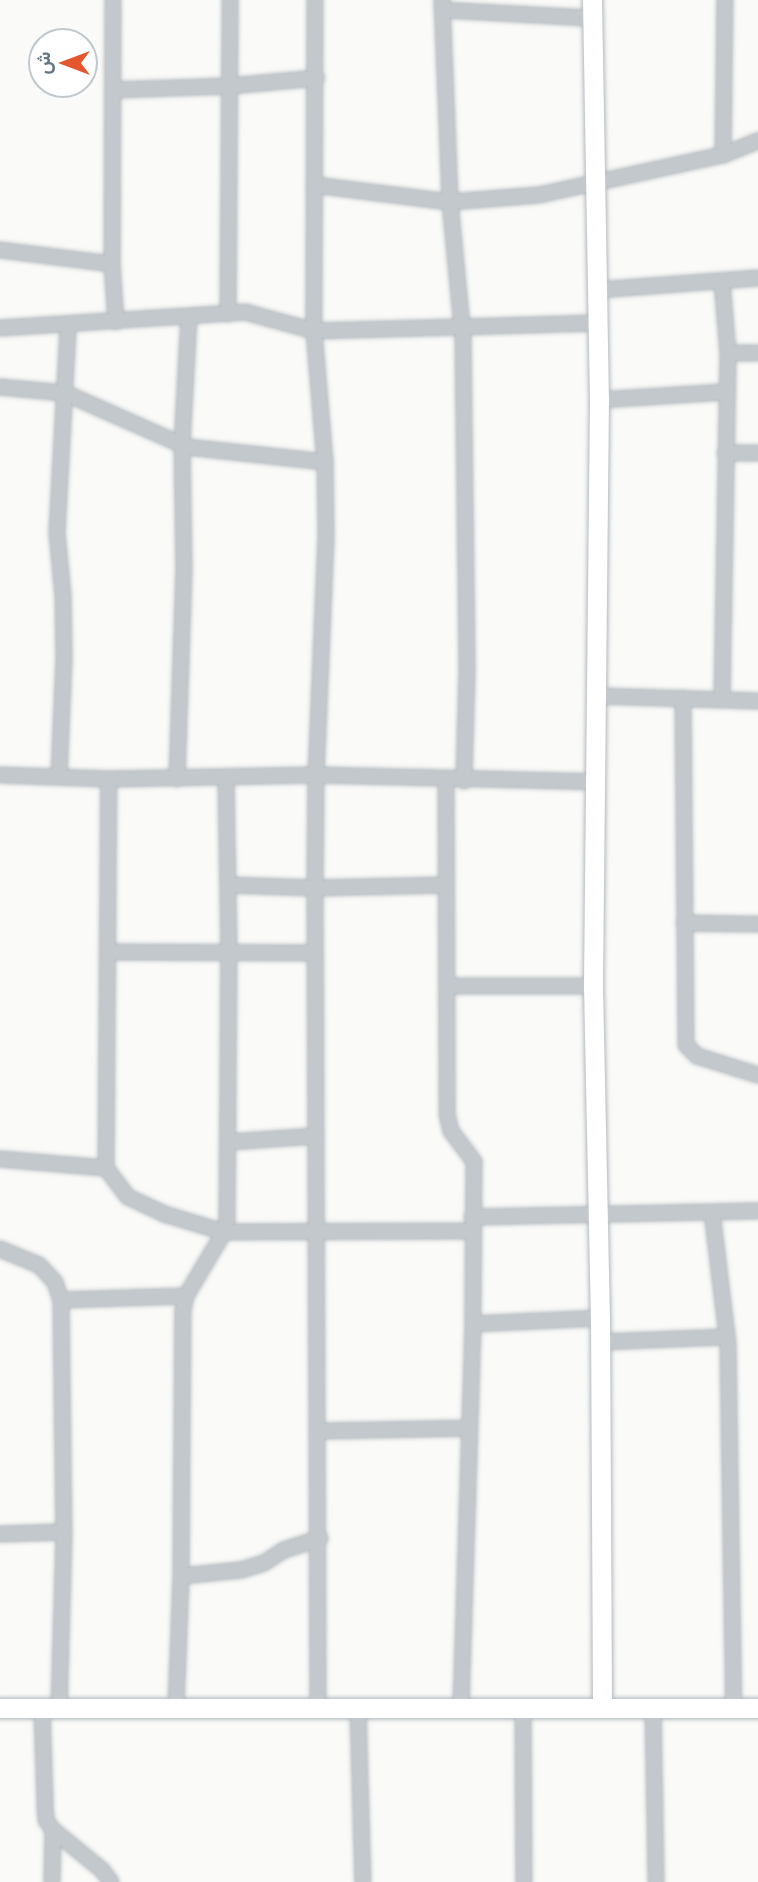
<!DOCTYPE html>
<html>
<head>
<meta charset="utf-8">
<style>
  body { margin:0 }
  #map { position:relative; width:758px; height:1882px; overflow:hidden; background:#fafaf8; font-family:Cabin,Vazirmatn,sans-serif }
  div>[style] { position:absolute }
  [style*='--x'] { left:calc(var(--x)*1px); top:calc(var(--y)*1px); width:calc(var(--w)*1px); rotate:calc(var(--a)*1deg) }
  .roads { filter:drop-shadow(0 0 2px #b3babf) drop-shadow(0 0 2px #b3babf) }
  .street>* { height:14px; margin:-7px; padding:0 7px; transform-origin:7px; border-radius:7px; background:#c3c8cc }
  .secondary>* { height:19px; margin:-9.5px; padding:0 9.5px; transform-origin:9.5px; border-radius:9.5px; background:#fff }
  span { translate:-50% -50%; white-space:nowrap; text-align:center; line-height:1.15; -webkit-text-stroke:7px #fff; paint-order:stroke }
  .north { position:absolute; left:28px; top:28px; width:70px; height:70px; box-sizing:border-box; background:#fff; border:2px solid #c1c8cd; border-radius:50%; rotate:270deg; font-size:19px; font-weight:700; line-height:28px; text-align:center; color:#657683 }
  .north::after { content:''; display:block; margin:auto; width:24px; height:32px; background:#e4572e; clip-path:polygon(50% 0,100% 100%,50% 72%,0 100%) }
</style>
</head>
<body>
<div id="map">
  <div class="roads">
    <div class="street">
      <div style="--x:113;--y:0;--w:264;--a:90.2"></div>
      <div style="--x:112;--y:264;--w:58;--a:86.1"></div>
      <div style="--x:315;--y:0;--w:331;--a:90.2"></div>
      <div style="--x:314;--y:331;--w:131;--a:85.2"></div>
      <div style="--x:325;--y:462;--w:75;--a:89.2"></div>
      <div style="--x:326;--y:537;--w:238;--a:92.4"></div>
      <div style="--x:316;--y:775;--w:113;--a:90.5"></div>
      <div style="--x:315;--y:888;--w:820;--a:89.79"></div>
      <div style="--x:442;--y:0;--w:202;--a:87.7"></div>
      <div style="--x:450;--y:202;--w:136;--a:84.5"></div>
      <div style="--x:463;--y:337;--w:334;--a:89.3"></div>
      <div style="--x:467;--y:671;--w:110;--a:91.6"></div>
      <div style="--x:443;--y:10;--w:149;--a:3.1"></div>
      <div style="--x:113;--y:90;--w:117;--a:-2"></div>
      <div style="--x:230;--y:86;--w:87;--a:-5.3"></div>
      <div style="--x:723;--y:155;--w:155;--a:-89.3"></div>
      <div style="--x:314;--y:185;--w:137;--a:7.1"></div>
      <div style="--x:450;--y:202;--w:89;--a:-4.5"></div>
      <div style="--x:539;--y:195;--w:188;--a:-12.3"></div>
      <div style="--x:723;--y:155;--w:38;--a:-22"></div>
      <div style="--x:0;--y:250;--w:113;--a:7.1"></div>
      <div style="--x:597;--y:290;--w:161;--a:-4.3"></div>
      <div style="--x:228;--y:314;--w:314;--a:-89.6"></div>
      <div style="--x:0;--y:328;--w:246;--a:-3.7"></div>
      <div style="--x:245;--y:312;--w:72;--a:15.4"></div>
      <div style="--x:314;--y:331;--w:283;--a:-1.6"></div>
      <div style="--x:728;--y:353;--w:30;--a:0"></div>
      <div style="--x:0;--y:387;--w:65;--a:5.3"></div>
      <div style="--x:65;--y:393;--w:133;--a:23.9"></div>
      <div style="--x:187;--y:447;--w:139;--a:6.2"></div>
      <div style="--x:599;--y:400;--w:126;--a:-3.6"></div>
      <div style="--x:725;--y:453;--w:33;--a:0"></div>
      <div style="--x:596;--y:696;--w:162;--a:1.8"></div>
      <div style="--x:683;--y:698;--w:347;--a:89.5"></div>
      <div style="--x:686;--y:1045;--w:16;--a:45"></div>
      <div style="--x:697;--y:1056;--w:64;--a:17.3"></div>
      <div style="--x:722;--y:699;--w:346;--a:-89"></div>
      <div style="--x:728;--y:353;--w:72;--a:-94.8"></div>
      <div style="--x:0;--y:775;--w:109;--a:2.1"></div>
      <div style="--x:109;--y:779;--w:207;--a:-1.1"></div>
      <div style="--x:316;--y:775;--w:279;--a:1.4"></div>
      <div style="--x:59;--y:777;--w:119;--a:-87.6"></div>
      <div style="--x:64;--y:658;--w:62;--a:-90.9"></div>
      <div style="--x:63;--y:596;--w:64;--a:-95.4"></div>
      <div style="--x:57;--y:532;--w:206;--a:-86.9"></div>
      <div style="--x:177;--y:779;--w:208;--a:-88.1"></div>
      <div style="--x:184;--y:571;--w:126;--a:-90.9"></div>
      <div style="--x:182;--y:445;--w:128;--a:-86.9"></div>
      <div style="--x:446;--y:781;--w:333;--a:89.8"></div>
      <div style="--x:447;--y:1114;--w:17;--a:77"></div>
      <div style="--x:451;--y:1131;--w:39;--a:53"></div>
      <div style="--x:474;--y:1162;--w:162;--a:90.4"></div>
      <div style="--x:228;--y:885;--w:87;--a:2"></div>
      <div style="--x:315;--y:888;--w:130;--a:-1.3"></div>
      <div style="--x:684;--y:923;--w:74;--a:0.8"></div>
      <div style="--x:109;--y:952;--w:206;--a:0.3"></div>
      <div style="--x:447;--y:986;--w:146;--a:0"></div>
      <div style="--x:229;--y:1142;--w:87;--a:-3.9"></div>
      <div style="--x:0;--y:1159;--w:106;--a:4.9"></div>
      <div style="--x:106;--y:1168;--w:36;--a:53"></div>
      <div style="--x:128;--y:1197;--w:40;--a:25"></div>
      <div style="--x:164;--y:1214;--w:63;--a:16.7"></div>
      <div style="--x:224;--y:1232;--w:248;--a:-0.2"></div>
      <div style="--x:106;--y:1168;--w:389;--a:-89.6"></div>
      <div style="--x:712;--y:1212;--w:134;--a:83.1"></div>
      <div style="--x:728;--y:1345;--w:362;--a:89.1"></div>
      <div style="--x:472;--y:1217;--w:286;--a:-1.2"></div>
      <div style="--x:0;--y:1249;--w:42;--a:22.3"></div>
      <div style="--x:39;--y:1265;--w:23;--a:47"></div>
      <div style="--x:55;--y:1282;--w:19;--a:72"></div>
      <div style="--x:61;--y:1300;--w:232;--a:89.3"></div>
      <div style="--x:64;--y:1532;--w:175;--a:91.6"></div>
      <div style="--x:61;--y:1300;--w:125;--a:-1.8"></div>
      <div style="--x:600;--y:1342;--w:127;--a:-2.3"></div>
      <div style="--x:319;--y:1431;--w:150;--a:-1.1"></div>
      <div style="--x:0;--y:1534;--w:64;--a:-1.8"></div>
      <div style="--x:181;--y:1576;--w:60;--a:-5.7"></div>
      <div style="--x:241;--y:1570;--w:24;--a:-17"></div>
      <div style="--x:264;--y:1563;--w:24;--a:-33"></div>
      <div style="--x:284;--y:1550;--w:38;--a:-18"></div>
      <div style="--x:358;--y:1707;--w:175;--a:88.4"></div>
      <div style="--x:461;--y:1707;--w:383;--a:-88.2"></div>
      <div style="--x:473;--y:1324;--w:127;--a:-2.7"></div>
      <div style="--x:653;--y:1707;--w:175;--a:89"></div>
      <div style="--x:42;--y:1708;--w:98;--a:88.2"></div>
      <div style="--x:45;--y:1806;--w:14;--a:86"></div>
      <div style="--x:46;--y:1820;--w:12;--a:55"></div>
      <div style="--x:53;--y:1830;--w:52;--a:91.1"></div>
      <div style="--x:176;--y:1708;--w:132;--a:-87.8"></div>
      <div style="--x:181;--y:1576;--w:265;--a:-89.6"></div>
      <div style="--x:183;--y:1311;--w:15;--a:-79"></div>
      <div style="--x:186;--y:1296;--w:74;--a:-59.3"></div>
      <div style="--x:224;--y:1232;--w:11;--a:-75"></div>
      <div style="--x:227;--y:1221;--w:269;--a:-89.6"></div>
      <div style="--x:229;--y:952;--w:173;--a:-91"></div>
      <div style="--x:523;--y:1708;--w:174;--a:89.7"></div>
      <div style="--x:53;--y:1830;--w:63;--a:39.2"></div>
      <div style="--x:102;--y:1870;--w:15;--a:53"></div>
    </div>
    <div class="secondary">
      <div style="--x:592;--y:0;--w:400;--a:89"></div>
      <div style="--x:599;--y:400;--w:586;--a:90.59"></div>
      <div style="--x:593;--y:986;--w:332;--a:88.8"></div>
      <div style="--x:600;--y:1318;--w:389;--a:89.7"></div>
      <div style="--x:0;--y:1708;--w:758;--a:0"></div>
    </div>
  </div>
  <div class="north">ش</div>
</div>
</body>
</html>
